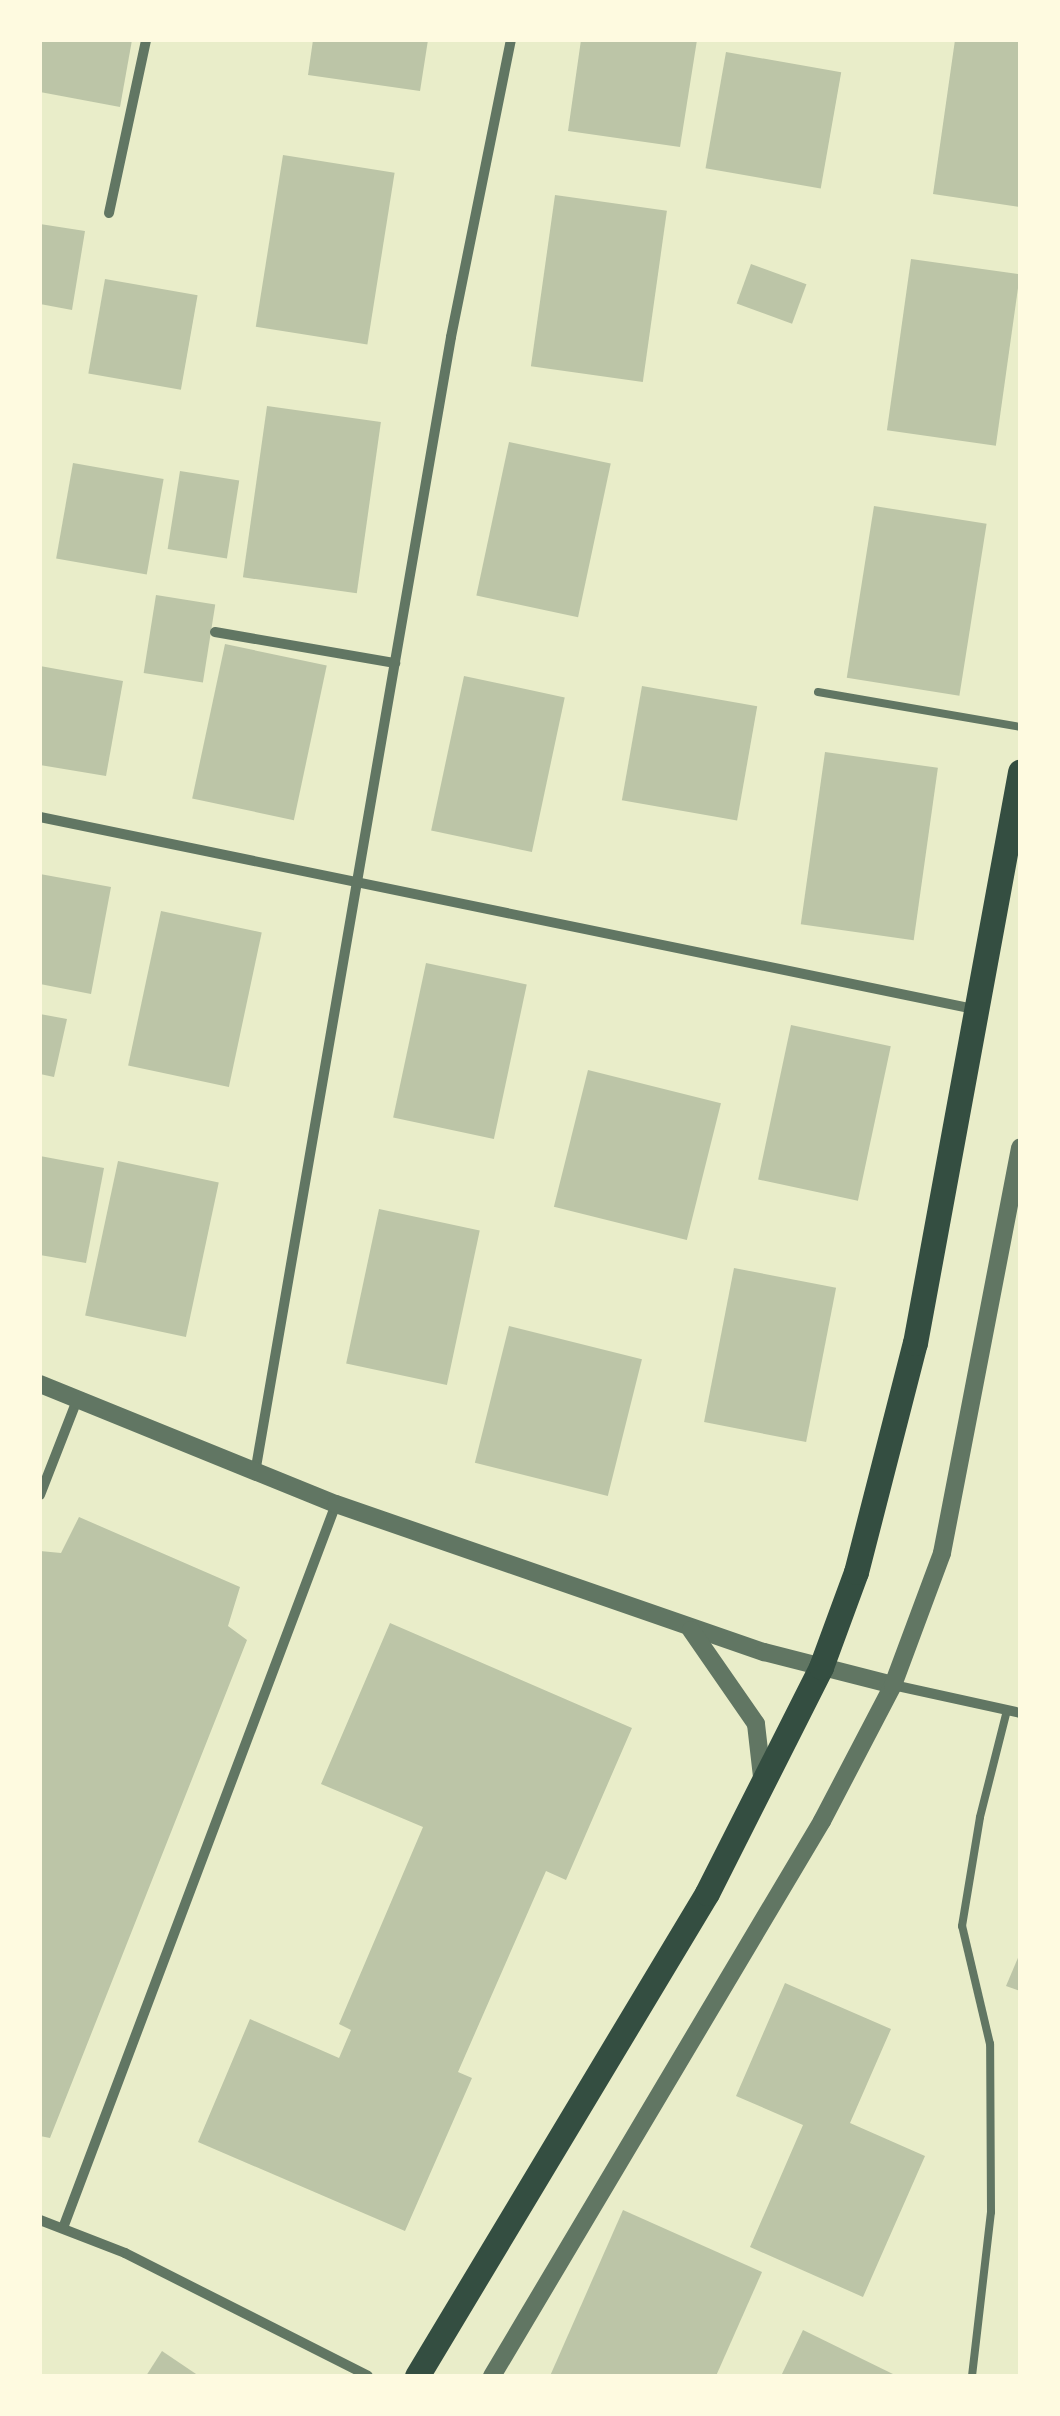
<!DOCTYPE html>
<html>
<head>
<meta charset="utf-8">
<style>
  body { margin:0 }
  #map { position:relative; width:1060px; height:2416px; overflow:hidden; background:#e9edc9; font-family:"Noto Sans",sans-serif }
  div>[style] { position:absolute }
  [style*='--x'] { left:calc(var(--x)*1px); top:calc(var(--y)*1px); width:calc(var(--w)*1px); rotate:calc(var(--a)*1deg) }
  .building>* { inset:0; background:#bcc5a7; transform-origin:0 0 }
  .service>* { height:8px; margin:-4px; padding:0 4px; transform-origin:4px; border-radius:4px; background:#617663 }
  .minor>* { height:10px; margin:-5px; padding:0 5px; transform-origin:5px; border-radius:5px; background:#617663 }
  .tertiary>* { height:18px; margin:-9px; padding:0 9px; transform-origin:9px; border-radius:9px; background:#617663 }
  .primary>* { height:25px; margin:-12.5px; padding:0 12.5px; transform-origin:12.5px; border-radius:12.5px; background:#344e41 }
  span { translate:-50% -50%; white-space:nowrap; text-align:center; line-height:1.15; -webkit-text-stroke:10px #fefae0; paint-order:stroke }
  .frame { position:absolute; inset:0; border:42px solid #fefae0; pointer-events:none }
</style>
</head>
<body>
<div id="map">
  <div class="building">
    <div style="clip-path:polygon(40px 40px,132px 40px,120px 107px,40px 92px)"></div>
    <div style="clip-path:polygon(313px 40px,428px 40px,420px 91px,308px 75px)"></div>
    <div style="clip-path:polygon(581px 40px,697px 40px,680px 147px,568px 131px)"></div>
    <div style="clip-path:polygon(955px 40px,1020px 40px,1020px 207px,933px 194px)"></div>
    <div style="left:726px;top:52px;width:117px;height:118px;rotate:10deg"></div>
    <div style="left:283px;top:155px;width:113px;height:174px;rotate:9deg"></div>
    <div style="left:555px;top:195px;width:113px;height:173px;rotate:8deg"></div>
    <div style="clip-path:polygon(40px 224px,85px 231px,72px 310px,40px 304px)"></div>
    <div style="left:911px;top:259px;width:110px;height:173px;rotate:8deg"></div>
    <div style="left:751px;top:264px;width:59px;height:42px;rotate:20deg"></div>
    <div style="left:105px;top:279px;width:94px;height:96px;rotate:10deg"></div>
    <div style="left:267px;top:406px;width:115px;height:173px;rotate:8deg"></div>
    <div style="left:509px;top:442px;width:104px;height:157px;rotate:12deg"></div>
    <div style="left:73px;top:463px;width:92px;height:97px;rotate:10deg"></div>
    <div style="left:180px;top:471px;width:60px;height:79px;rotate:9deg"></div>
    <div style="left:874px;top:506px;width:114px;height:174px;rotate:9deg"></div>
    <div style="left:156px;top:595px;width:60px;height:79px;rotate:9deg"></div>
    <div style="left:225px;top:644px;width:104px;height:158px;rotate:12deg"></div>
    <div style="clip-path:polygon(40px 666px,123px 681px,106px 776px,40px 765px)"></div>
    <div style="left:464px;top:676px;width:103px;height:158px;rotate:12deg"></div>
    <div style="left:642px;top:686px;width:117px;height:116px;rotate:10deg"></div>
    <div style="left:825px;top:752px;width:114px;height:174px;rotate:8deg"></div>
    <div style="clip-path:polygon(40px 874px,111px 887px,91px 994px,40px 984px)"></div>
    <div style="left:161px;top:911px;width:103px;height:158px;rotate:12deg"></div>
    <div style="left:426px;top:963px;width:103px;height:158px;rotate:12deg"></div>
    <div style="clip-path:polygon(40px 1014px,67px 1019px,54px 1077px,40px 1074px)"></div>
    <div style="left:791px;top:1025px;width:102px;height:158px;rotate:12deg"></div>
    <div style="left:588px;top:1070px;width:137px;height:141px;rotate:14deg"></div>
    <div style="clip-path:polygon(40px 1156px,104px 1168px,86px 1263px,40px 1255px)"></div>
    <div style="left:118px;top:1161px;width:103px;height:158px;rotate:12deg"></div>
    <div style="left:379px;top:1209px;width:103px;height:158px;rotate:12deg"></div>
    <div style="left:734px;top:1268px;width:104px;height:157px;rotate:11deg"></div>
    <div style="left:509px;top:1326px;width:137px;height:141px;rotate:14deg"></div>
    <div style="clip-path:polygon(79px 1517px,240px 1587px,228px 1626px,247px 1640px,50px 2138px,40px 2136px,40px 1551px,61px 1553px)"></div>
    <div style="clip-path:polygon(390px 1623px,632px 1728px,566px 1880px,546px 1871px,458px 2072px,472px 2078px,405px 2231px,198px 2142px,250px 2019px,339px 2058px,351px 2030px,339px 2024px,423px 1827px,321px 1784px)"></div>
    <div style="clip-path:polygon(1020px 1953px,1020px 1991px,1006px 1986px)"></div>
    <div style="clip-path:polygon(785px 1983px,891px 2029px,850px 2123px,925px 2156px,863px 2297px,750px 2247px,803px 2125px,736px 2096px)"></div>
    <div style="clip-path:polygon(623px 2210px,762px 2272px,716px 2376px,550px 2376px)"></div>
    <div style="clip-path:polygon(803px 2330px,897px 2376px,781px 2376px)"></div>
    <div style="clip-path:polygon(162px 2351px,199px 2376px,146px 2376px)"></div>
  </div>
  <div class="service">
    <div style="--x:818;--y:692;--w:205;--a:9.8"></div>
    <div style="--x:972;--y:2376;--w:165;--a:-83.4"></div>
    <div style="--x:991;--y:2212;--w:168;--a:-90.3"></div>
    <div style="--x:990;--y:2044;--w:121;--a:-103.3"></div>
    <div style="--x:962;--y:1926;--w:110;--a:-80.6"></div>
    <div style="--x:980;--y:1817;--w:110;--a:-75.8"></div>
  </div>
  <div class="minor">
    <div style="--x:109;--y:213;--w:177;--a:-77.9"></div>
    <div style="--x:215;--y:632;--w:183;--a:9.8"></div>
    <div style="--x:40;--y:817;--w:954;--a:11.62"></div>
    <div style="--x:255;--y:1473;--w:1153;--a:-80.21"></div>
    <div style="--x:451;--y:337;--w:303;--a:-78.6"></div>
    <div style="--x:40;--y:1495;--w:102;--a:-68.7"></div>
    <div style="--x:893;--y:1685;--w:130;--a:12.4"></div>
    <div style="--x:40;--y:2220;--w:91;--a:21.2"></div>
    <div style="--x:125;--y:2253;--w:272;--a:26.8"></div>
    <div style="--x:63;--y:2228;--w:774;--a:-69.34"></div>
  </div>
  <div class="tertiary">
    <div style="--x:40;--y:1384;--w:319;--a:22.1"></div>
    <div style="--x:336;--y:1504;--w:453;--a:19.1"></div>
    <div style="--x:764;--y:1652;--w:133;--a:14.3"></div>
    <div style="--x:691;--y:1630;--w:114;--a:55.3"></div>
    <div style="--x:756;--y:1724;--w:53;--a:83.5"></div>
    <div style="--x:492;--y:2376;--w:646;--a:-59.26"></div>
    <div style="--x:822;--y:1821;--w:153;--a:-62.4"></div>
    <div style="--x:893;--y:1685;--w:141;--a:-69.6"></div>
    <div style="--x:942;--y:1553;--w:413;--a:-79.1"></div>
  </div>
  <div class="primary">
    <div style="--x:417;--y:2376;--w:563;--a:-59.02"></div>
    <div style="--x:707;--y:1893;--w:253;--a:-63.2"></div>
    <div style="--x:821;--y:1667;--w:101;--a:-69.8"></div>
    <div style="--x:856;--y:1572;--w:236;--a:-75.6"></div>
    <div style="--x:915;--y:1343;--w:581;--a:-79.58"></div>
  </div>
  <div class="frame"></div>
</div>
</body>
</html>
